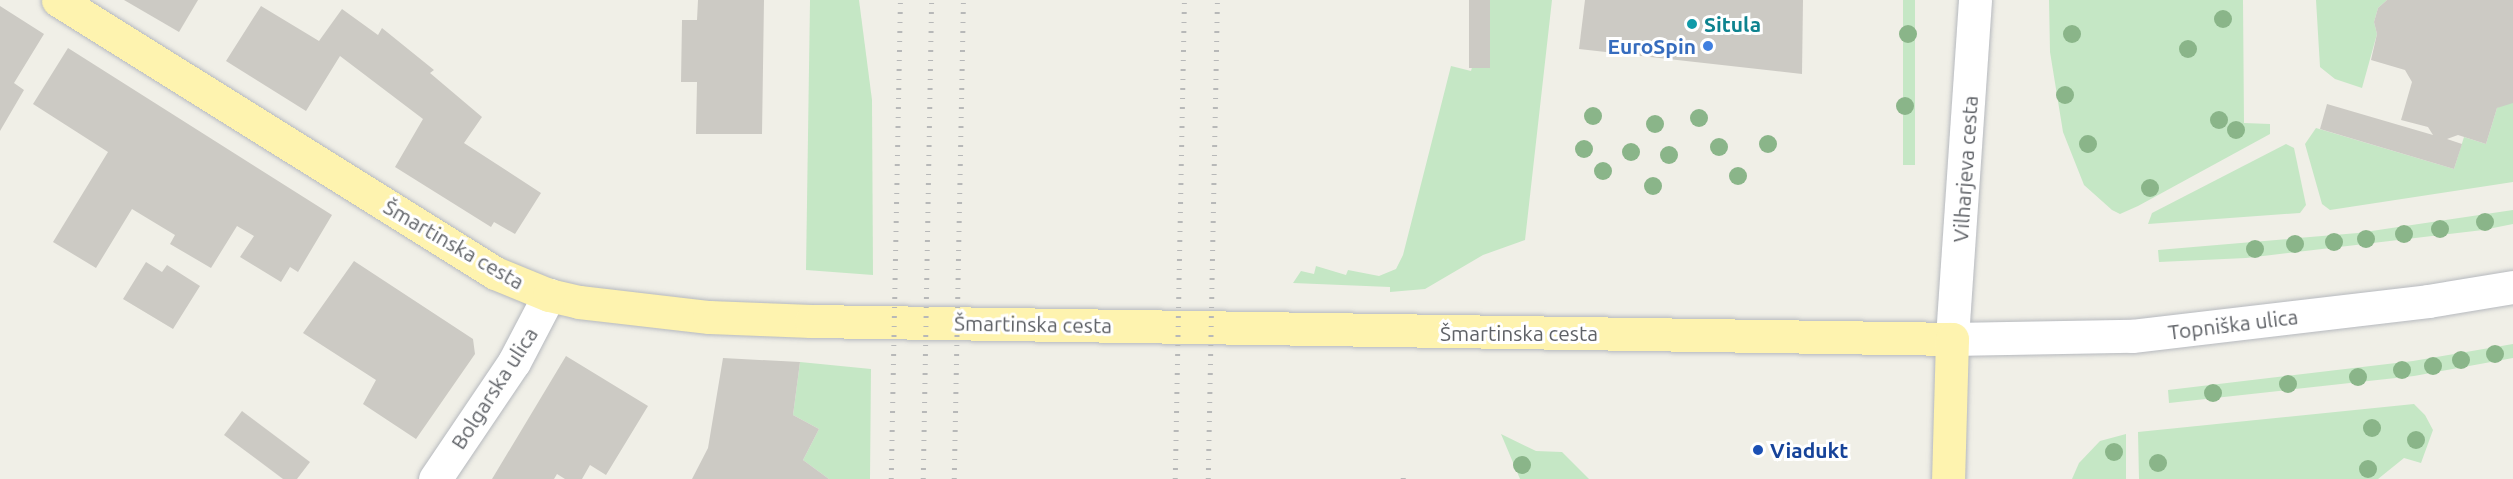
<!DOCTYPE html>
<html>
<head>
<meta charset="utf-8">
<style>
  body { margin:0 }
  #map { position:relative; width:2513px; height:479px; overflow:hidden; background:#f0efe7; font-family:Ubuntu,sans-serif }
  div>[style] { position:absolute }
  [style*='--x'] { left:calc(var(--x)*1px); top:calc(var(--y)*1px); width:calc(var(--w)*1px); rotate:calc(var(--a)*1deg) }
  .green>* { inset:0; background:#c5e7c5; transform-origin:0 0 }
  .building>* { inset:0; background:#cccac4; transform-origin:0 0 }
  .roads { filter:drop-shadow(0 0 2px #b6b9be) drop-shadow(0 0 2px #b6b9be) }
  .secondary>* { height:33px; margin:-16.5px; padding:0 16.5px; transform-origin:16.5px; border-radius:16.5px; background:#fff }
  .primary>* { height:33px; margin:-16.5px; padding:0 16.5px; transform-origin:16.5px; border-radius:16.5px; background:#fef3af }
  .rail>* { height:4.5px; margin-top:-2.25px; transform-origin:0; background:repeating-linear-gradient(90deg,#b7b8b8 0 1.5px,transparent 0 9.5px) }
  .trees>* { width:18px; height:18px; margin:-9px; border-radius:50%; background:#8ab589 }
  .dots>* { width:16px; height:16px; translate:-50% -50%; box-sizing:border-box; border:3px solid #fff; border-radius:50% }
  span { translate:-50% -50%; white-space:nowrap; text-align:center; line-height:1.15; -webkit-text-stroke:6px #fff; paint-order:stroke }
  .culture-label { font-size:21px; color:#0d838f; font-weight:700 }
  .left { translate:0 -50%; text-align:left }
  .shop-label { font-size:21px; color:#366cbe; font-weight:700 }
  .right { translate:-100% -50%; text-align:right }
  .street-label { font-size:21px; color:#5f6267 }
  .transit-label { font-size:21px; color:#164399; font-weight:700 }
</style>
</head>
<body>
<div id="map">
  <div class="green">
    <div style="clip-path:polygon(810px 0,859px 0,872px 100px,873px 275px,806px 270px)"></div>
    <div style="clip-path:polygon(1490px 0,1552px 0,1525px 240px,1483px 255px,1425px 289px,1390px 292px,1390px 287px,1293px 283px,1301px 271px,1314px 274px,1316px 266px,1346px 275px,1348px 270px,1379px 276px,1396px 269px,1403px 255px,1451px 66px,1471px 71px)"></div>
    <div style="left:1903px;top:0;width:12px;height:165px"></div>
    <div style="clip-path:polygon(2049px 0,2243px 0,2244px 123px,2270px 124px,2270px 134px,2138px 206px,2120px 214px,2112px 210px,2084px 185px,2063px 132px,2050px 52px)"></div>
    <div style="clip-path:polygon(2316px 0,2387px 0,2378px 8px,2374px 22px,2377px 34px,2362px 88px,2335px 79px,2320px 67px)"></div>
    <div style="clip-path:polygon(2509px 101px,2513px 103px,2513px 182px,2330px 210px,2322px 204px,2305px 144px,2316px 128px,2454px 169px,2464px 137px,2486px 144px,2497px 108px)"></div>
    <div style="clip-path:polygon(2286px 144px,2294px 148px,2306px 205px,2300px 213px,2148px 224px,2152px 213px)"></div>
    <div style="clip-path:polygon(2513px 210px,2513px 224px,2483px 230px,2246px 258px,2159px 262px,2158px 250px,2358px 233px)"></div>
    <div style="clip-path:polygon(2513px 344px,2513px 358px,2414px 376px,2169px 403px,2168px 390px,2413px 361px)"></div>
    <div style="clip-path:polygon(800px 362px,871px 369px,870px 479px,829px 479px,803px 460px,819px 429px,793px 415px)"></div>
    <div style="clip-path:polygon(2414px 404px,2425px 415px,2433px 430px,2421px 463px,2404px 458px,2378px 479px,2139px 479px,2138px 432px)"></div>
    <div style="clip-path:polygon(1501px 434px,1536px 451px,1562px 452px,1589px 479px,1520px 479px)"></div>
    <div style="clip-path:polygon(2126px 434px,2126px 479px,2072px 479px,2079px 463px,2100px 441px)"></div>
  </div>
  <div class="building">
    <div style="clip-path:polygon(124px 0,198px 0,179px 32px)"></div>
    <div style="clip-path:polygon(698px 0,764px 0,762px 134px,696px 134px,697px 82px,681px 82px,682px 20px,697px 20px)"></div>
    <div style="left:1469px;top:0;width:21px;height:68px"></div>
    <div style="clip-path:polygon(1585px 0,1803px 0,1802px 74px,1579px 49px)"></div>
    <div style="clip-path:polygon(2387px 0,2513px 0,2513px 103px,2497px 108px,2486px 144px,2458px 135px,2447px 139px,2462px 144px,2454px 169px,2320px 129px,2327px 104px,2433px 135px,2428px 127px,2401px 120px,2412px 82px,2405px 70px,2371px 60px,2377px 34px,2374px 22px,2378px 8px)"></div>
    <div style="clip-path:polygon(0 6px,44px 34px,14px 83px,24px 90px,0 131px)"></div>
    <div style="clip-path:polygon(261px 6px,319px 41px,342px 9px,378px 35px,382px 28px,434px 70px,430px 73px,482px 117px,464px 143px,541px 193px,515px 234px,494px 222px,491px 227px,395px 167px,423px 119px,340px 56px,306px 111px,226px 61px)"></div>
    <div style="clip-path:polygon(68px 48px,332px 215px,298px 272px,290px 267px,281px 282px,240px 257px,254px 236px,237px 226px,211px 268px,170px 244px,175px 235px,132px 209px,96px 268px,53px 242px,108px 152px,33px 104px)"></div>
    <div style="clip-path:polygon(354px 261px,473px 339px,475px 354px,416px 439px,363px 404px,376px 380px,303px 333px)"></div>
    <div style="clip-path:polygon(146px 262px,162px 272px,167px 265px,200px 286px,173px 329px,123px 299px)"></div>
    <div style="clip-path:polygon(566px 356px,648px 406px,606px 475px,590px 465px,582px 479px,565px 479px,557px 474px,554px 479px,492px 479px)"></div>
    <div style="clip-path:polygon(723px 358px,800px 362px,793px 415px,819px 429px,803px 460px,829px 479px,692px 479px,708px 448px)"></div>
    <div style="clip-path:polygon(242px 411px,310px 462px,297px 479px,283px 479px,224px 435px)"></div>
  </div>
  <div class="roads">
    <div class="secondary">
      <div style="--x:1975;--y:0;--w:340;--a:93.9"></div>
      <div style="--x:1952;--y:339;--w:180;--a:-1"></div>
      <div style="--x:2132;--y:336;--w:298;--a:-6.7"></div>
      <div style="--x:2428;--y:301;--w:86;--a:-9.4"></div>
      <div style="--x:435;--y:479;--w:141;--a:-56"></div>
      <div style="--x:514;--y:362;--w:76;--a:-62.4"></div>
    </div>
    <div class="primary">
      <div style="--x:58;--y:0;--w:515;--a:31.99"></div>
      <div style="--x:495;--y:273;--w:58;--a:22.2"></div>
      <div style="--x:549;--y:295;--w:31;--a:13"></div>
      <div style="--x:579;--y:302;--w:131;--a:6.6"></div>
      <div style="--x:709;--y:317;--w:102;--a:2.2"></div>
      <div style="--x:811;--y:321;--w:1141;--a:0.9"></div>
      <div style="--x:1952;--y:339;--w:140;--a:91.6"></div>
    </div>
  </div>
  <div class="rail">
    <div style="--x:891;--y:479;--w:479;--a:-88.9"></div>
    <div style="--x:923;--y:479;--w:479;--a:-89"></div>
    <div style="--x:954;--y:479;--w:479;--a:-88.9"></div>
    <div style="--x:1175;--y:479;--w:479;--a:-88.9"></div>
    <div style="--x:1208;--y:479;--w:479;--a:-88.9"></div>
    <div style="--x:1403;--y:479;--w:2;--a:-90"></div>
  </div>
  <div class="trees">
    <div style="left:2223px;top:19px"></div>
    <div style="left:1908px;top:34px"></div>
    <div style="left:2072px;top:34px"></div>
    <div style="left:2188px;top:49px"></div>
    <div style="left:2065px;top:95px"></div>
    <div style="left:1905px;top:106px"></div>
    <div style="left:1593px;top:116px"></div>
    <div style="left:1699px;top:118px"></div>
    <div style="left:2219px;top:120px"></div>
    <div style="left:1655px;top:124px"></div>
    <div style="left:2236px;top:130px"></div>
    <div style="left:1768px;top:144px"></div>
    <div style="left:2088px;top:144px"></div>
    <div style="left:1719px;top:147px"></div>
    <div style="left:1584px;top:149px"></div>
    <div style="left:1631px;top:152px"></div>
    <div style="left:1669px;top:155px"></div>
    <div style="left:1603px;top:171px"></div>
    <div style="left:1738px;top:176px"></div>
    <div style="left:1653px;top:186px"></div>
    <div style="left:2150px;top:188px"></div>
    <div style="left:2485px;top:222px"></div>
    <div style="left:2440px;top:229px"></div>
    <div style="left:2404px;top:234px"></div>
    <div style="left:2366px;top:239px"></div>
    <div style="left:2334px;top:242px"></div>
    <div style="left:2295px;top:244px"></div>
    <div style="left:2255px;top:249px"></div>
    <div style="left:2495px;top:354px"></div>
    <div style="left:2461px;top:360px"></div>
    <div style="left:2433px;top:366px"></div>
    <div style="left:2402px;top:370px"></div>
    <div style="left:2358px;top:377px"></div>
    <div style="left:2288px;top:384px"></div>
    <div style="left:2213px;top:393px"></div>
    <div style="left:2372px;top:428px"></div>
    <div style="left:2416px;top:440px"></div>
    <div style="left:2114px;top:452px"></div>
    <div style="left:2158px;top:463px"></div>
    <div style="left:1522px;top:465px"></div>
    <div style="left:2368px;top:469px"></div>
  </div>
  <div class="dots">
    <div style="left:1692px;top:24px;background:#0f9aa8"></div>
    <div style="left:1708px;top:46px;background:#3f7fe0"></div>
    <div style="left:1758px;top:450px;background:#1a4fb4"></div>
  </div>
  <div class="culture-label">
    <span class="left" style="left:1704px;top:24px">Situla</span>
  </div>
  <div class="shop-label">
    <span class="right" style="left:1696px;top:46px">EuroSpin</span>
  </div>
  <div class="street-label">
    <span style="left:1965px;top:169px;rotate:-86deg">Vilharjeva cesta</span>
    <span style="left:454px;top:244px;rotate:30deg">Šmartinska cesta</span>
    <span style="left:1033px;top:324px;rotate:1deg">Šmartinska cesta</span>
    <span style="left:2233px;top:324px;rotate:-7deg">Topniška ulica</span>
    <span style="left:1519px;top:333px">Šmartinska cesta</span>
    <span style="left:494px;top:388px;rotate:-57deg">Bolgarska ulica</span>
  </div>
  <div class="transit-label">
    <span class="left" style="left:1770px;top:450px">Viadukt</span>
  </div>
</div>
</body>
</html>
